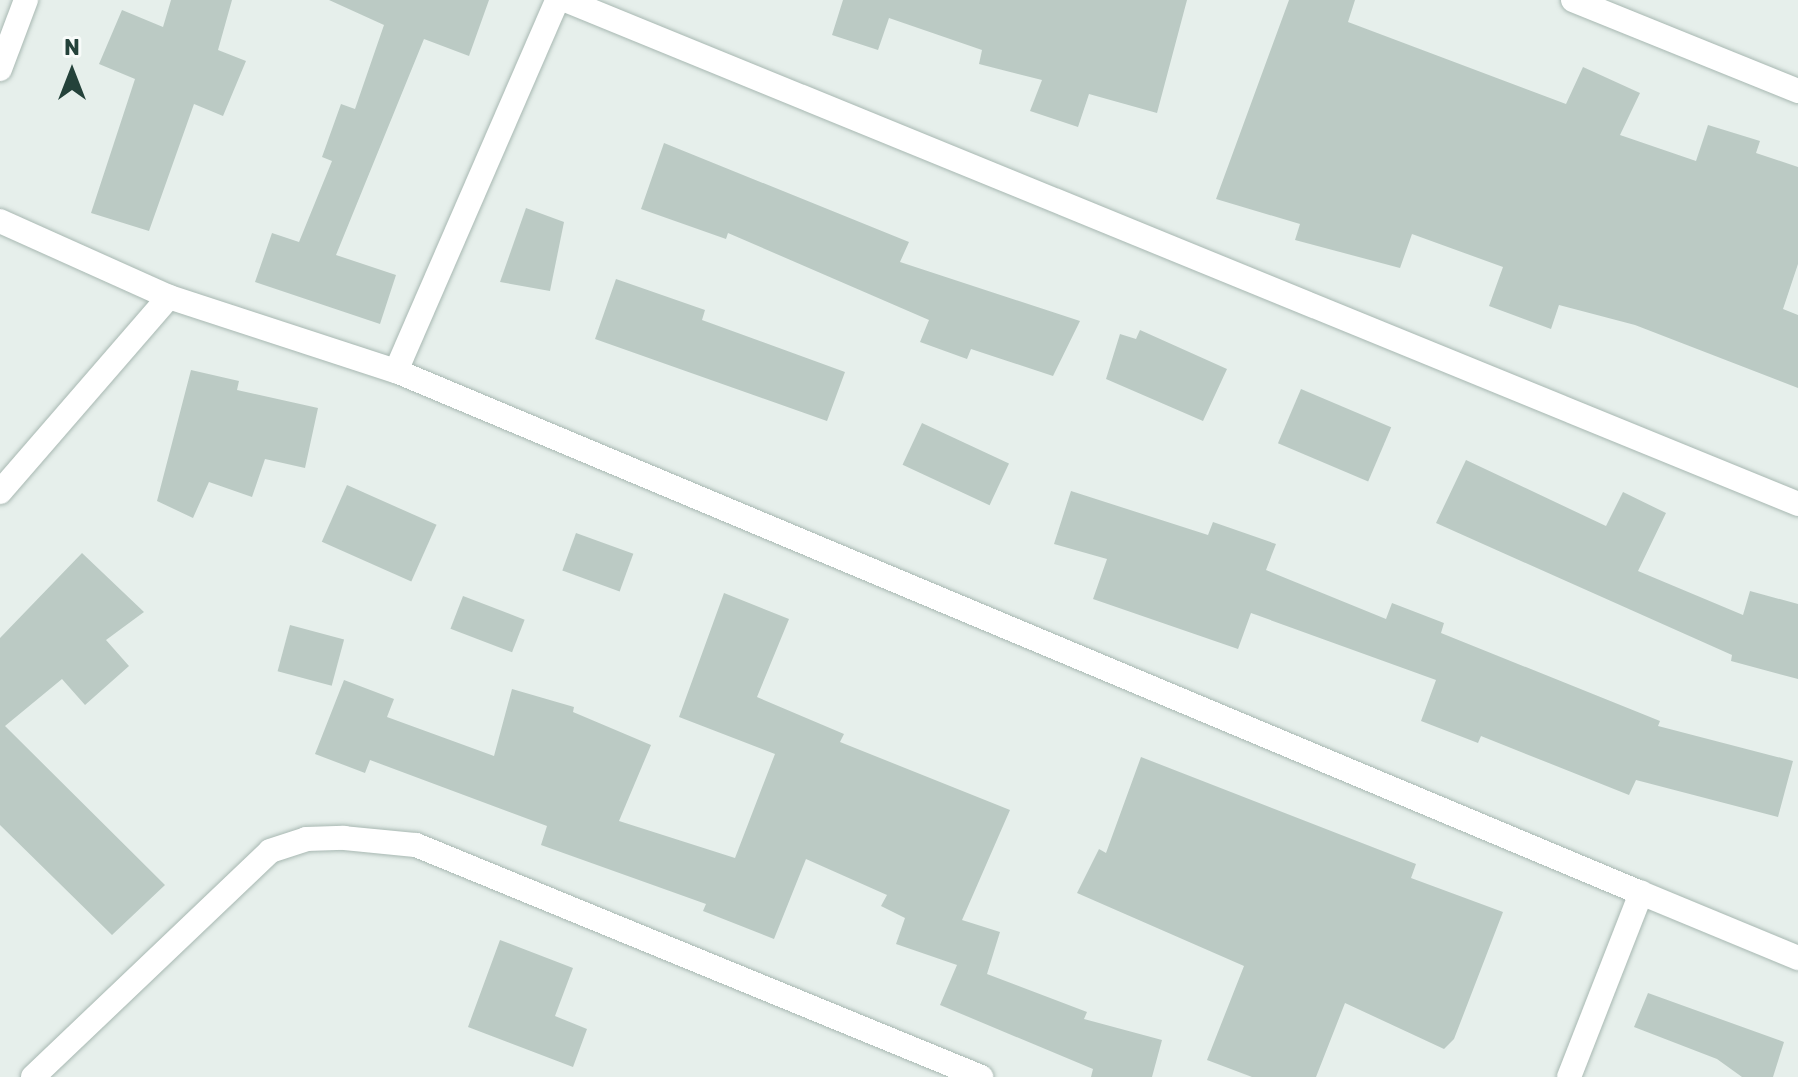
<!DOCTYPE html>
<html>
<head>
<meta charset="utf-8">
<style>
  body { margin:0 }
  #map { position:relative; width:1798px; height:1077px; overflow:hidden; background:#e6efeb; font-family:Rubik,sans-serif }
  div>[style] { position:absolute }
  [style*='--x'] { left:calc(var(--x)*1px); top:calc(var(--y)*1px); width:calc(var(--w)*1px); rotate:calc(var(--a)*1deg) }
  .building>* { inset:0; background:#bbcac4; transform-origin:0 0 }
  .roads { filter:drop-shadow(0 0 2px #a8b8b2) drop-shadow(0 0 2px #a8b8b2) }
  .minor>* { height:24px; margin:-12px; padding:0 12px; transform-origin:12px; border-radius:12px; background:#fff }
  span { translate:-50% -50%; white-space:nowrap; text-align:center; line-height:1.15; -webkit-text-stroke:6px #f7fbf9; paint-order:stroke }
  .north { position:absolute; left:32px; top:32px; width:80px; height:80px; -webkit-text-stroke:6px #f7fbf9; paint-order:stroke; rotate:0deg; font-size:22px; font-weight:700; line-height:32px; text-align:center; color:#24423a }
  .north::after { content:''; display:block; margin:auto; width:28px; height:36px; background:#24423a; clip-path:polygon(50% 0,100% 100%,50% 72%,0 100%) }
</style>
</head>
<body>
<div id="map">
  <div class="building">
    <div style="clip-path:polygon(171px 0,232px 0,218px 50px,246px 61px,223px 116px,194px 104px,149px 231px,91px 213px,135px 79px,99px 64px,122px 10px,163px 27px)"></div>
    <div style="clip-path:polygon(329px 0,489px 0,469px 56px,424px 39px,336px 255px,396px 275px,380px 324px,255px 282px,272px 233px,299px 242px,332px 161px,322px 157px,341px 104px,355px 109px,384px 25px)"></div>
    <div style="clip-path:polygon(843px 0,1187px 0,1157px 113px,1089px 94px,1078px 127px,1030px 111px,1042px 80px,979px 64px,982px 50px,889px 18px,878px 50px,832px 35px)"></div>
    <div style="clip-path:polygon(1289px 0,1355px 0,1348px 22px,1566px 104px,1583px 67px,1640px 93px,1620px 135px,1696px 161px,1708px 125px,1760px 141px,1756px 153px,1798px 167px,1798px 264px,1783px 309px,1798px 315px,1798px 388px,1635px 325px,1559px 305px,1551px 329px,1489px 306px,1503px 267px,1412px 234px,1400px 268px,1295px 240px,1300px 224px,1216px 199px)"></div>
    <div style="clip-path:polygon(664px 143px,909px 242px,900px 262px,1080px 321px,1053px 376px,971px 349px,967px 359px,920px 342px,929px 320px,728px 233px,726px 239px,641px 209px)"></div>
    <div style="clip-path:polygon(526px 208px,564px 222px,550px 291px,500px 282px)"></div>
    <div style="clip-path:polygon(616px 279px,705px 310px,702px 320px,845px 372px,827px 421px,595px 339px)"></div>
    <div style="clip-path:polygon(1140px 330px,1227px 369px,1203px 421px,1106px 379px,1120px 334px,1136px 339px)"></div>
    <div style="clip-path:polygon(191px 370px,239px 381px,237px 390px,318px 408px,305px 468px,265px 459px,252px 497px,209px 482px,193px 518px,157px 501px)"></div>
    <div style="left:1301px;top:389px;width:98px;height:59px;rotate:23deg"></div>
    <div style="left:922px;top:423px;width:96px;height:46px;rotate:25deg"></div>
    <div style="clip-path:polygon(1466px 460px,1606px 526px,1623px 492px,1666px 513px,1638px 571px,1743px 615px,1750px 591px,1798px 604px,1798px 679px,1731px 661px,1732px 655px,1436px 523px)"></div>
    <div style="left:347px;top:485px;width:98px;height:62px;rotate:24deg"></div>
    <div style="clip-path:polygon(1071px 491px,1208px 535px,1213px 522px,1276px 544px,1266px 570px,1386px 619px,1392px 603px,1444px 623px,1441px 633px,1660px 721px,1658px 726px,1793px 761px,1778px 817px,1636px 780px,1629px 795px,1481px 736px,1478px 743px,1421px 721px,1436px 680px,1251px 613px,1238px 649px,1093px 599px,1107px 559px,1054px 544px)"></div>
    <div style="left:576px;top:533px;width:61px;height:40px;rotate:20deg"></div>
    <div style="clip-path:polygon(82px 553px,144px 612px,106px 640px,129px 666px,85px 705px,62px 679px,5px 726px,165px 885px,112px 935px,0 825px,0 638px)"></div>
    <div style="clip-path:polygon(724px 593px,789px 619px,757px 697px,844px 734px,840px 742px,1010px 810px,962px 920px,1000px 932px,987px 974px,1087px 1012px,1084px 1019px,1162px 1040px,1152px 1077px,1091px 1077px,1093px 1069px,940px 1005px,957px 965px,896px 944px,905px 918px,881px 906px,887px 895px,806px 859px,774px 939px,703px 911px,706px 904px,541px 845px,547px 826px,370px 760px,365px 773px,315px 754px,344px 680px,394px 699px,387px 717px,494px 756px,512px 689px,574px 707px,573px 712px,651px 745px,619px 821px,735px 858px,775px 754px,679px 717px)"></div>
    <div style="left:463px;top:596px;width:66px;height:35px;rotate:21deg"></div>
    <div style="left:290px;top:625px;width:56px;height:48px;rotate:15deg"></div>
    <div style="clip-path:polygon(1141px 757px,1416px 864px,1411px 878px,1503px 912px,1454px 1039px,1444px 1049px,1345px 1003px,1316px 1077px,1252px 1077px,1207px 1060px,1244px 966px,1077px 893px,1099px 849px,1106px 853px)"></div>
    <div style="clip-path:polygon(500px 940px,573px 968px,555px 1016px,587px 1029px,573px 1067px,468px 1027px)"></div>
    <div style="clip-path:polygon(1648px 993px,1784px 1042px,1773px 1077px,1742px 1077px,1717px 1059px,1634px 1027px)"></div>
  </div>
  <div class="roads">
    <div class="minor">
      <div style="--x:565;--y:0;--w:1332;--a:22.23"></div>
      <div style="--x:1573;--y:0;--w:243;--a:22"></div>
      <div style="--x:0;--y:69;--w:74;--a:-69.4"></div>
      <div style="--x:0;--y:221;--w:185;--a:24.2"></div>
      <div style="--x:169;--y:297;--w:239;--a:18.1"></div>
      <div style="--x:396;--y:371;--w:1350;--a:22.75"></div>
      <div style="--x:396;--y:371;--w:404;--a:-66.5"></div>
      <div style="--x:0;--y:492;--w:258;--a:-49.1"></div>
      <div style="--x:33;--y:1077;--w:327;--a:-43.6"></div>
      <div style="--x:270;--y:851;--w:38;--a:-18"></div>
      <div style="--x:306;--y:839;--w:38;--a:-2"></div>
      <div style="--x:344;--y:838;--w:72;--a:5.6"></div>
      <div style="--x:416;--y:845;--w:611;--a:22.32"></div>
      <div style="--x:1569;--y:1077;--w:198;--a:-68.6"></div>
      <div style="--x:1641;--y:893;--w:170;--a:22.5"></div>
    </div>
  </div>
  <div class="north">N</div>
</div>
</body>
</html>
